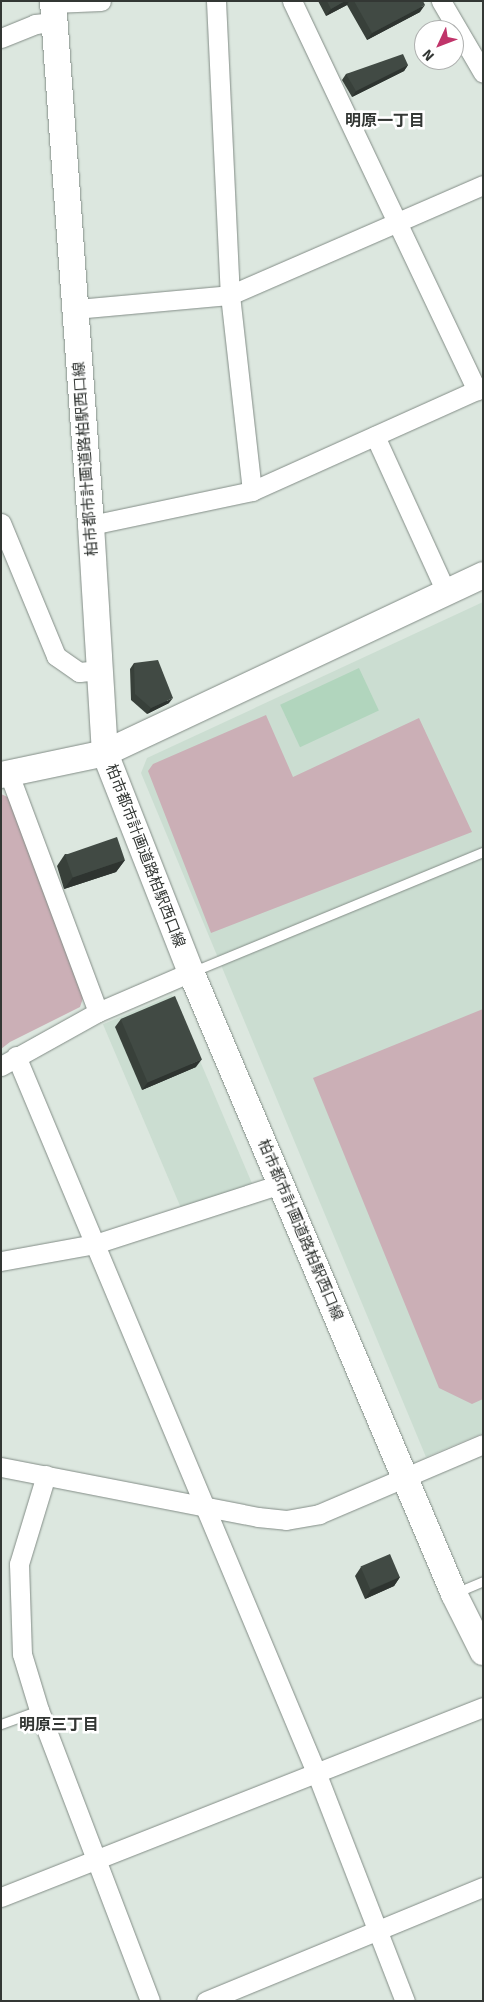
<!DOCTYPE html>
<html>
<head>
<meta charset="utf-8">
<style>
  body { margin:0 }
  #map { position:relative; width:484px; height:2002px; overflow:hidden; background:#dce7df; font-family:Signika,"Noto Sans JP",sans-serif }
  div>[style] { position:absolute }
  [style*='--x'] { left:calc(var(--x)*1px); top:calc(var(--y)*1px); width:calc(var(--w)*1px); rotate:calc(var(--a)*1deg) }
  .built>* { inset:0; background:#cbddd1; transform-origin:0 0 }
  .green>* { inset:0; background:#cbafb6 }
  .water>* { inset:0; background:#b1d5bd; transform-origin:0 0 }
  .roads { filter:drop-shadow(0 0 1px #838d87) drop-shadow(0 0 1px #838d87) }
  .lane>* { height:9px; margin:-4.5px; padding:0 4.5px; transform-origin:4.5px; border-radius:4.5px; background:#fff }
  .street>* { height:19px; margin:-9.5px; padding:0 9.5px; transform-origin:9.5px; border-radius:9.5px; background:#fff }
  .secondary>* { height:26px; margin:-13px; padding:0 13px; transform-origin:13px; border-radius:13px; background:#fff }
  .wall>* { inset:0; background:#38403a }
  .shaded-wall>* { inset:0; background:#2e3430 }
  .building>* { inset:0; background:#414a44; transform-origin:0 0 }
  span { translate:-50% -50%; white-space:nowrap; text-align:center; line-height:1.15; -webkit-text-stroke:5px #fff; paint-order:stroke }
  .street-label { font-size:15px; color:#333734 }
  .neighbourhood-label { font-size:16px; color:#333734; font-weight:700 }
  .frame { position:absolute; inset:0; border:2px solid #333734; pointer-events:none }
  .north { position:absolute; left:414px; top:20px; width:50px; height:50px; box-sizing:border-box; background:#fff; border:1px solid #adafae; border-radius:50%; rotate:227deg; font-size:14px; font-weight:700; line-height:20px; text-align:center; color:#333734 }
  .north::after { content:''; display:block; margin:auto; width:18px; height:22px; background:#c0346a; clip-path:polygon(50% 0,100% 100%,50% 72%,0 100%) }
</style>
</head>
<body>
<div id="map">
  <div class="built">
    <div style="clip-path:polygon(483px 602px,483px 1433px,426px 1457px,141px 773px,147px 758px)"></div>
    <div style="left:172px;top:995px;width:210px;height:75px;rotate:67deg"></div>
  </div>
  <div class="green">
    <div style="clip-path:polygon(266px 715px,293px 777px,419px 718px,472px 832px,211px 933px,148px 771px,153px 764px)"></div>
    <div style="clip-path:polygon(1px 794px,12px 799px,83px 998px,80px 1007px,10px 1042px,1px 1049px)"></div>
    <div style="clip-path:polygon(483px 1009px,483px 1399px,472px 1404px,439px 1388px,313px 1078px)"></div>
  </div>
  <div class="water">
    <div style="left:359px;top:668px;width:47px;height:87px;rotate:65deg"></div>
  </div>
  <div class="roads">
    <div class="lane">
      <div style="--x:194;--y:971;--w:313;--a:-22.4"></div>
      <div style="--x:455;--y:1593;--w:30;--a:-23"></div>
      <div style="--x:1;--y:1724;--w:40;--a:-20.2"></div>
    </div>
    <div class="street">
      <div style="--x:216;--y:1;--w:294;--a:87.3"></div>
      <div style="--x:230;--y:295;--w:197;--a:83.6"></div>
      <div style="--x:292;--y:1;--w:431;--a:64.6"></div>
      <div style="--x:441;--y:1;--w:83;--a:59.7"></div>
      <div style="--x:53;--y:3;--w:48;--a:-2.4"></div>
      <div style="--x:1;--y:38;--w:37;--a:-22"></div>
      <div style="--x:35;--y:24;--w:19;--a:-6"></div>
      <div style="--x:76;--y:309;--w:155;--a:-5.2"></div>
      <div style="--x:230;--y:295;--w:276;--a:-23.5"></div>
      <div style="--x:375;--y:436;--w:171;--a:65.5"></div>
      <div style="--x:1;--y:523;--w:144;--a:67.5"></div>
      <div style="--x:56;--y:656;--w:28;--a:35"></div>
      <div style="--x:79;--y:672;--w:22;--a:-5"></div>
      <div style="--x:91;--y:525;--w:165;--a:-11.9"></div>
      <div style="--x:252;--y:491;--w:253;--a:-24.2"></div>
      <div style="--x:9;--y:774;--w:254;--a:69.5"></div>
      <div style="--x:16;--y:1056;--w:776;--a:67.27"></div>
      <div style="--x:316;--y:1772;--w:246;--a:68.8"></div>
      <div style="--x:1;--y:1066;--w:111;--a:-29.1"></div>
      <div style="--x:98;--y:1012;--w:101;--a:-23.3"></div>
      <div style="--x:1;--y:1261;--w:96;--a:-10.3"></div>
      <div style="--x:95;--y:1244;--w:195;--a:-17.9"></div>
      <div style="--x:1;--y:1467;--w:262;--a:11"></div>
      <div style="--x:258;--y:1517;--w:28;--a:6"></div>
      <div style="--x:286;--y:1520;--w:34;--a:-10"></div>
      <div style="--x:319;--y:1514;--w:178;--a:-23.1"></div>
      <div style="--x:46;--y:1475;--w:93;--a:106.9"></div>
      <div style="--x:19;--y:1564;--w:90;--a:88.1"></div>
      <div style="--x:22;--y:1654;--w:59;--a:73.1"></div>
      <div style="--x:39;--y:1710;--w:311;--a:69.1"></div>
      <div style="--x:1;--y:1897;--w:518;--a:-21.51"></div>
      <div style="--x:206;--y:2001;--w:300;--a:-22.4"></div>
    </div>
    <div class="secondary">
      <div style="--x:53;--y:1;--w:525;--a:85.85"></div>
      <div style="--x:91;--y:525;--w:228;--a:86.5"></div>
      <div style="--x:105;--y:753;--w:235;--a:68.6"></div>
      <div style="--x:191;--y:972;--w:675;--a:67.08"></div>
      <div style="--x:454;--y:1594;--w:65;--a:63.4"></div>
      <div style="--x:1;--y:775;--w:106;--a:-11.9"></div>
      <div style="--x:105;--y:753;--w:418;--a:-25.2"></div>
    </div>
  </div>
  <div class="wall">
    <div style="clip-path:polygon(318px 1px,423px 1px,420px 12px,367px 40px,347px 5px,326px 16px)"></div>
    <div style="clip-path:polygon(408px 65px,404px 71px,352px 97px,342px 80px,346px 74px)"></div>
    <div style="clip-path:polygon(134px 663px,169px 703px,147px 714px,131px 700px,130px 669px)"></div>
    <div style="clip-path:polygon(65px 854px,125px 860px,116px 872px,64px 889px,57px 866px)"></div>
    <div style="clip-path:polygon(121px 1019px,196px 1067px,142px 1090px,115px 1027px)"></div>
    <div style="clip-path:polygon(361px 1567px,400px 1577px,394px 1586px,365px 1599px,355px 1576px)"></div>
  </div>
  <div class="shaded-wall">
    <div style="clip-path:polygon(345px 1px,349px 1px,347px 5px,326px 16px,331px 9px)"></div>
    <div style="clip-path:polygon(425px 5px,420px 12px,367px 40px,372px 33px)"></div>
    <div style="clip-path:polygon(408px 65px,404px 71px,352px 97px,356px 91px)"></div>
    <div style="clip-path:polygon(173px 698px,169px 703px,147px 714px,151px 708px)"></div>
    <div style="clip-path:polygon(125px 860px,116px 872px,64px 889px,73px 877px)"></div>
    <div style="clip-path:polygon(202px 1059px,196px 1067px,142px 1090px,148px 1082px)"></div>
    <div style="clip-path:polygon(400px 1577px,394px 1586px,365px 1599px,371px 1590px)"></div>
  </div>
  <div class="building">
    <div style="clip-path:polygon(327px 1px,345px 1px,331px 9px)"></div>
    <div style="clip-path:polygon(354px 1px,423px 1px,425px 5px,372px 33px)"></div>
    <div style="clip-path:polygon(403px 54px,408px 65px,356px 91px,346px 74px)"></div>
    <div style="clip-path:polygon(158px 660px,173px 698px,151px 708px,135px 694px,134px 663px)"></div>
    <div style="left:117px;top:837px;width:24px;height:55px;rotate:71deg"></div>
    <div style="left:175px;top:996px;width:69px;height:59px;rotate:67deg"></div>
    <div style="left:390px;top:1554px;width:25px;height:32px;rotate:67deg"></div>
  </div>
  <div class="street-label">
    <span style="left:86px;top:459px;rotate:-94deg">柏市都市計画道路柏駅西口線</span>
    <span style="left:145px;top:856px;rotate:69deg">柏市都市計画道路柏駅西口線</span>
    <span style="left:300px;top:1230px;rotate:67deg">柏市都市計画道路柏駅西口線</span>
  </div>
  <div class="neighbourhood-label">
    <span style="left:385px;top:121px">明原一丁目</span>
    <span style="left:59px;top:1725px">明原三丁目</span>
  </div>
  <div class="frame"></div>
  <div class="north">N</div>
</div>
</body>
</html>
